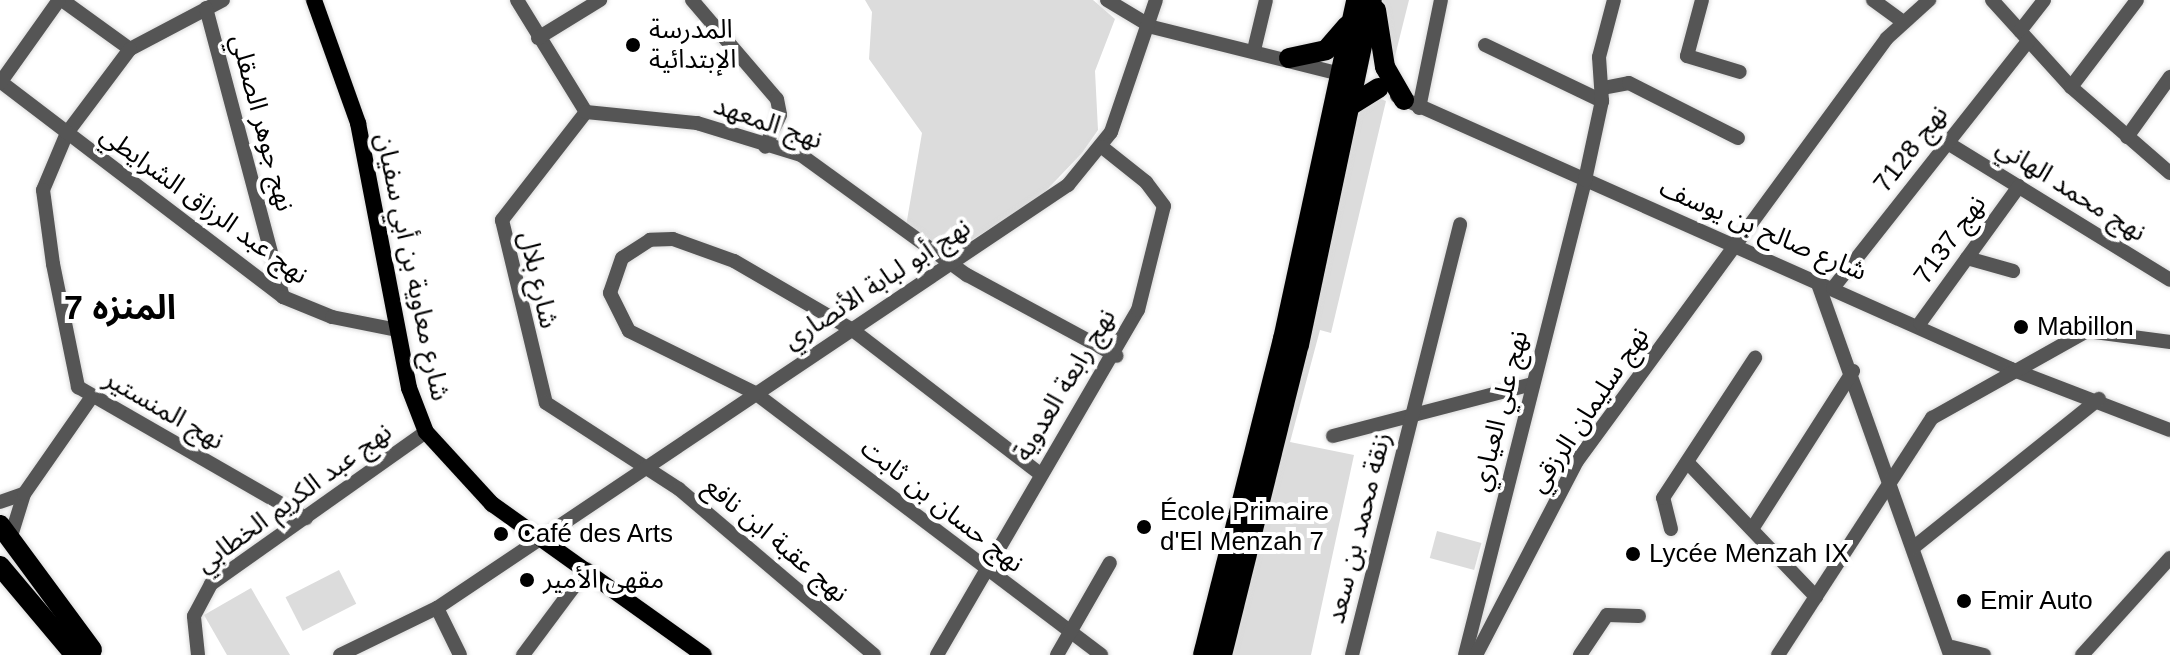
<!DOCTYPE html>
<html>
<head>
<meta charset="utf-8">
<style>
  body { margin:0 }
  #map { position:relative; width:2170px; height:655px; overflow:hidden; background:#fff; font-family:Arial,"Noto Sans Arabic",sans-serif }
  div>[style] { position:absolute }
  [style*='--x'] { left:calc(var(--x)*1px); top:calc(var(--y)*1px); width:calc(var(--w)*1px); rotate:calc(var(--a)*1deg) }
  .green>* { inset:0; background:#dcdcdc; transform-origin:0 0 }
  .roads { filter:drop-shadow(0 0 2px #dbdbdb) drop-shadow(0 0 2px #dbdbdb) }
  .minor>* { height:14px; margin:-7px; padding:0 7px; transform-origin:7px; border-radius:7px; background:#555 }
  .major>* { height:16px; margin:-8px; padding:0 8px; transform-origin:8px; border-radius:8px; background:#000 }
  .highway>* { height:20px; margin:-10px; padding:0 10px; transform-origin:10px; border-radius:10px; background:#000 }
  .dots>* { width:22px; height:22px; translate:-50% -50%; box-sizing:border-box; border:4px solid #fff; border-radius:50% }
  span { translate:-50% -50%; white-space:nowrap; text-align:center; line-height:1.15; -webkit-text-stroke:8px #fff; paint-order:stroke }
  .poi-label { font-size:26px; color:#000 }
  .left { translate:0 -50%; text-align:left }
  .street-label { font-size:26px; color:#000 }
  .district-label { font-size:34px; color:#000; font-weight:700 }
</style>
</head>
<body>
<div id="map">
  <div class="green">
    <div style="clip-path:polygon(865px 0,1093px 0,1115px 19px,1095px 71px,1098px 130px,1082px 153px,1037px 200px,950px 253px,937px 252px,906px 226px,922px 133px,869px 59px,872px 12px)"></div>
    <div style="clip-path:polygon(1383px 0,1409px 0,1391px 72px,1381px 11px)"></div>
    <div style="clip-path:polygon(1370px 95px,1386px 101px,1331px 333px,1320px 330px,1290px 442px,1354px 455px,1311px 655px,1229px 655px,1355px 109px)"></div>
    <div style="left:1437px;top:531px;width:46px;height:28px;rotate:15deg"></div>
    <div style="left:339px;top:570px;width:38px;height:60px;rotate:63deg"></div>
    <div style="clip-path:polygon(251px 588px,290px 655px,227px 655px,204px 615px)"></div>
  </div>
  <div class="roads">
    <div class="minor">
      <div style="--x:62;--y:0;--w:84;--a:35.8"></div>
      <div style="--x:223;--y:0;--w:105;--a:152.2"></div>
      <div style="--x:130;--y:49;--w:105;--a:126.9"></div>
      <div style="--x:67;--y:133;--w:62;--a:112.8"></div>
      <div style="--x:43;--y:190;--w:75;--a:82.3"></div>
      <div style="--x:53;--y:264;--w:126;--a:78.5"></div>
      <div style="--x:78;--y:387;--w:263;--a:29.9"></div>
      <div style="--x:517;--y:0;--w:132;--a:58.4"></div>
      <div style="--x:586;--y:112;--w:137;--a:127.9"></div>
      <div style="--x:502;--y:220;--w:188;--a:76.5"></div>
      <div style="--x:546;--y:403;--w:158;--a:32.9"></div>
      <div style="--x:679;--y:489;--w:256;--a:40.4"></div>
      <div style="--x:692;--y:0;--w:130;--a:49.4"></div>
      <div style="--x:777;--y:99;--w:16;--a:79"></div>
      <div style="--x:780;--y:115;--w:35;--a:115"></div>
      <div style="--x:1107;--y:0;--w:52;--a:31"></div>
      <div style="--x:1152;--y:27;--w:202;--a:14"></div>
      <div style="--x:1702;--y:0;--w:58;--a:105"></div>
      <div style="--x:1687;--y:56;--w:55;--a:16.8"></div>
      <div style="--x:1873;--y:0;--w:34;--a:36"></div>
      <div style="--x:1992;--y:0;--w:118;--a:47.8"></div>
      <div style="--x:2071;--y:87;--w:131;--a:41"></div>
      <div style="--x:206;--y:8;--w:299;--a:75.1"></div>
      <div style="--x:2020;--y:31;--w:39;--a:-52"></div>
      <div style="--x:538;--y:38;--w:73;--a:-31.5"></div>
      <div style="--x:1485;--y:45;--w:130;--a:25.6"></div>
      <div style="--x:1254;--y:50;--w:51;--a:-76.5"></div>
      <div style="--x:1;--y:82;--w:355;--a:37.3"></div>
      <div style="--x:283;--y:297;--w:53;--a:22.2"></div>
      <div style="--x:332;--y:317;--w:66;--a:11.3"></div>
      <div style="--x:0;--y:83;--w:102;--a:-54.6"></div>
      <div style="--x:2071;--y:87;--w:109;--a:-52.8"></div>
      <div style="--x:1603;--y:88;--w:26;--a:-11"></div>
      <div style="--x:1629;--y:83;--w:122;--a:26.8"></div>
      <div style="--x:1397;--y:96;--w:672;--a:23.97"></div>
      <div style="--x:2011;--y:369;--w:170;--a:21"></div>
      <div style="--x:1419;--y:108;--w:110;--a:-78.5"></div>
      <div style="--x:586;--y:112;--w:112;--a:5.7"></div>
      <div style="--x:697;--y:123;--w:109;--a:17.1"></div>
      <div style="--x:801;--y:155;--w:205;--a:35.9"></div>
      <div style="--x:967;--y:275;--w:170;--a:28.4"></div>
      <div style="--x:2127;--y:137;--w:74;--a:-54.4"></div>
      <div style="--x:1946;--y:142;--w:263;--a:31.6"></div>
      <div style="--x:1967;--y:258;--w:48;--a:15.8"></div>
      <div style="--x:1817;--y:281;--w:397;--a:70.4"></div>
      <div style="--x:1833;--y:288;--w:315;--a:-51.7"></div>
      <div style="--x:1920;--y:323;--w:169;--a:-54.1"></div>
      <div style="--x:1333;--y:436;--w:206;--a:-14.6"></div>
      <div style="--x:1689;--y:464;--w:184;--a:46.3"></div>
      <div style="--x:1039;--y:473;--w:237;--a:-142.5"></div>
      <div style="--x:851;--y:329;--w:135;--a:-149.8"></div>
      <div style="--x:734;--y:261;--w:65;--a:-160.2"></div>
      <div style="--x:673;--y:239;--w:23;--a:178"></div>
      <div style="--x:650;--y:240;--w:33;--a:147"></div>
      <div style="--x:622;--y:258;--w:37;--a:109"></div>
      <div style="--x:610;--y:293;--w:42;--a:63.4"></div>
      <div style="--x:629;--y:331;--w:140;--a:26.2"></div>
      <div style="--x:755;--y:393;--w:434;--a:37.1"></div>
      <div style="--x:0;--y:502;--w:24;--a:-19"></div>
      <div style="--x:1754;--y:526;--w:184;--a:-57.4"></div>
      <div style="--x:1671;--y:529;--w:32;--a:-104"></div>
      <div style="--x:1663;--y:498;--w:168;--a:-56.7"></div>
      <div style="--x:11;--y:536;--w:44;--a:-72.8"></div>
      <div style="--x:24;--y:494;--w:117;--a:-55.1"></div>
      <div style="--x:1914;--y:547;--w:237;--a:-38.7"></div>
      <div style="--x:437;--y:608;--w:52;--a:63.9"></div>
      <div style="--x:1952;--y:647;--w:33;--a:14"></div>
      <div style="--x:198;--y:655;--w:39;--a:-96"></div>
      <div style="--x:194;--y:616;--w:36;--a:-62"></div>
      <div style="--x:211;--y:584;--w:263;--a:-35.3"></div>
      <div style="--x:340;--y:655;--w:108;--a:-25.9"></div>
      <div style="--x:437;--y:608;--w:760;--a:-33.84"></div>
      <div style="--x:1068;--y:185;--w:68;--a:-50.9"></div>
      <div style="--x:1111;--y:132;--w:139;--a:-71.2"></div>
      <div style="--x:523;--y:655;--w:107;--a:-53.3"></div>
      <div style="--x:937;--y:655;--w:399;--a:-59.8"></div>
      <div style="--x:1138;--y:310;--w:107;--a:-76"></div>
      <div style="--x:1164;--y:206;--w:30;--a:-127"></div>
      <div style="--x:1146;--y:182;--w:56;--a:-141.5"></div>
      <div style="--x:1057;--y:655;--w:106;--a:-60.1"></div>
      <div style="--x:1352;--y:655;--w:444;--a:-75.9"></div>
      <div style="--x:1465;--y:655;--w:490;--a:-75.8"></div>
      <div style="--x:1585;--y:180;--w:81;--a:-77.9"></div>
      <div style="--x:1602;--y:101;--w:44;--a:-93.9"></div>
      <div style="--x:1599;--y:57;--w:59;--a:-75.3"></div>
      <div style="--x:1476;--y:655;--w:219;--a:-62.5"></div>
      <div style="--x:1577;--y:461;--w:524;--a:-53.76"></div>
      <div style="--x:1887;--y:38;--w:57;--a:-42.1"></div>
      <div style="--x:1580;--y:655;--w:48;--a:-56"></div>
      <div style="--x:1607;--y:615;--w:32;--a:2"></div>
      <div style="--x:1778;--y:655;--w:283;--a:-57"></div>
      <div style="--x:1932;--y:418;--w:178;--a:-29.3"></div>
      <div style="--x:2087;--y:331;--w:84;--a:7.5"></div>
      <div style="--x:2082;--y:655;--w:131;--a:-47.8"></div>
    </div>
    <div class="major">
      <div style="--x:314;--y:0;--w:131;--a:70.3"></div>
      <div style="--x:358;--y:123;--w:270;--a:79.1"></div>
      <div style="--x:409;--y:388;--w:47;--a:68.9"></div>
      <div style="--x:426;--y:432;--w:98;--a:47.5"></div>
      <div style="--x:492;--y:504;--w:260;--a:35.5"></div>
    </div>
    <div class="highway">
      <div style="--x:1376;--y:10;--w:58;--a:81"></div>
      <div style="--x:1385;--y:67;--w:38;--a:60"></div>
      <div style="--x:1289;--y:58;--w:38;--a:-12"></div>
      <div style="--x:1326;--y:50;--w:32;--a:-49"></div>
      <div style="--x:1348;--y:107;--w:36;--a:-32"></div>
      <div style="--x:0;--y:525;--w:155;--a:53.6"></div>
      <div style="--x:0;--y:566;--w:116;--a:49.9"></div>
      <div style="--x:1203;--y:655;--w:326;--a:-75.8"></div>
      <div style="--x:1283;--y:339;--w:347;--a:-77.8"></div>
      <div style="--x:1222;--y:655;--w:319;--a:-76.1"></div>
      <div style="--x:1299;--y:345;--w:353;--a:-78.1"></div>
    </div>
  </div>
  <div class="dots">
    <div style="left:633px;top:45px;background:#000"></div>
    <div style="left:2021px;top:327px;background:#000"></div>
    <div style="left:1144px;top:527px;background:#000"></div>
    <div style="left:501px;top:534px;background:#000"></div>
    <div style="left:1633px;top:554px;background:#000"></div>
    <div style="left:527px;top:580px;background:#000"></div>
    <div style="left:1964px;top:601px;background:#000"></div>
  </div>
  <div class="poi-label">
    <span class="left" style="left:649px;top:45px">المدرسة<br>الإبتدائية</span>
    <span class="left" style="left:2037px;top:327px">Mabillon</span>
    <span class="left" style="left:1160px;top:527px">École Primaire<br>d'El Menzah 7</span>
    <span class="left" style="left:517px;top:534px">Café des Arts</span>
    <span class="left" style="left:1649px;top:554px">Lycée Menzah IX</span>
    <span class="left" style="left:543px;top:580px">مقهى الأمير</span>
    <span class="left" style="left:1980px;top:601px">Emir Auto</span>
  </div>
  <div class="street-label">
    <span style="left:262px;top:123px;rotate:75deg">نهج جوهر الصقلي</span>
    <span style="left:768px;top:123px;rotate:19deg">نهج المعهد</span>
    <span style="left:1911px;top:149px;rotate:-52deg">نهج 7128</span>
    <span style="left:2071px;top:190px;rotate:32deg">نهج محمد الهاني</span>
    <span style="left:204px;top:205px;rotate:36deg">نهج عبد الرزاق الشرايطي</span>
    <span style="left:1763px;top:230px;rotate:23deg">شارع صالح بن يوسف</span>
    <span style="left:1950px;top:240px;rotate:-54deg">نهج 7137</span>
    <span style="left:412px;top:267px;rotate:78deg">شارع معاوية بن أبي سفيان</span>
    <span style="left:538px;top:280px;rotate:77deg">شارع بلال</span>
    <span style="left:877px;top:284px;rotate:-33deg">نهج أبو لبابة الأنصاري</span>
    <span style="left:1065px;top:385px;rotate:-59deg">نهج رابعة العدوية</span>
    <span style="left:164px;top:410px;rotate:30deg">نهج المنستير</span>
    <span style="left:1589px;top:410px;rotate:-56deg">نهج سليمان الرزقي</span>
    <span style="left:1500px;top:411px;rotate:-76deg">نهج علي العياري</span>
    <span style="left:294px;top:498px;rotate:-36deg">نهج عبد الكريم الخطابي</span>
    <span style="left:942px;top:506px;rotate:38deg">نهج حسان بن ثابت</span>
    <span style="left:1359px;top:528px;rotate:-76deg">زنقة محمد بن سعد</span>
    <span style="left:776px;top:540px;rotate:40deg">نهج عقبة ابن نافع</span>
  </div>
  <div class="district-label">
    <span style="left:120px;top:308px">المنزه 7</span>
  </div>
</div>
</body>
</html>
